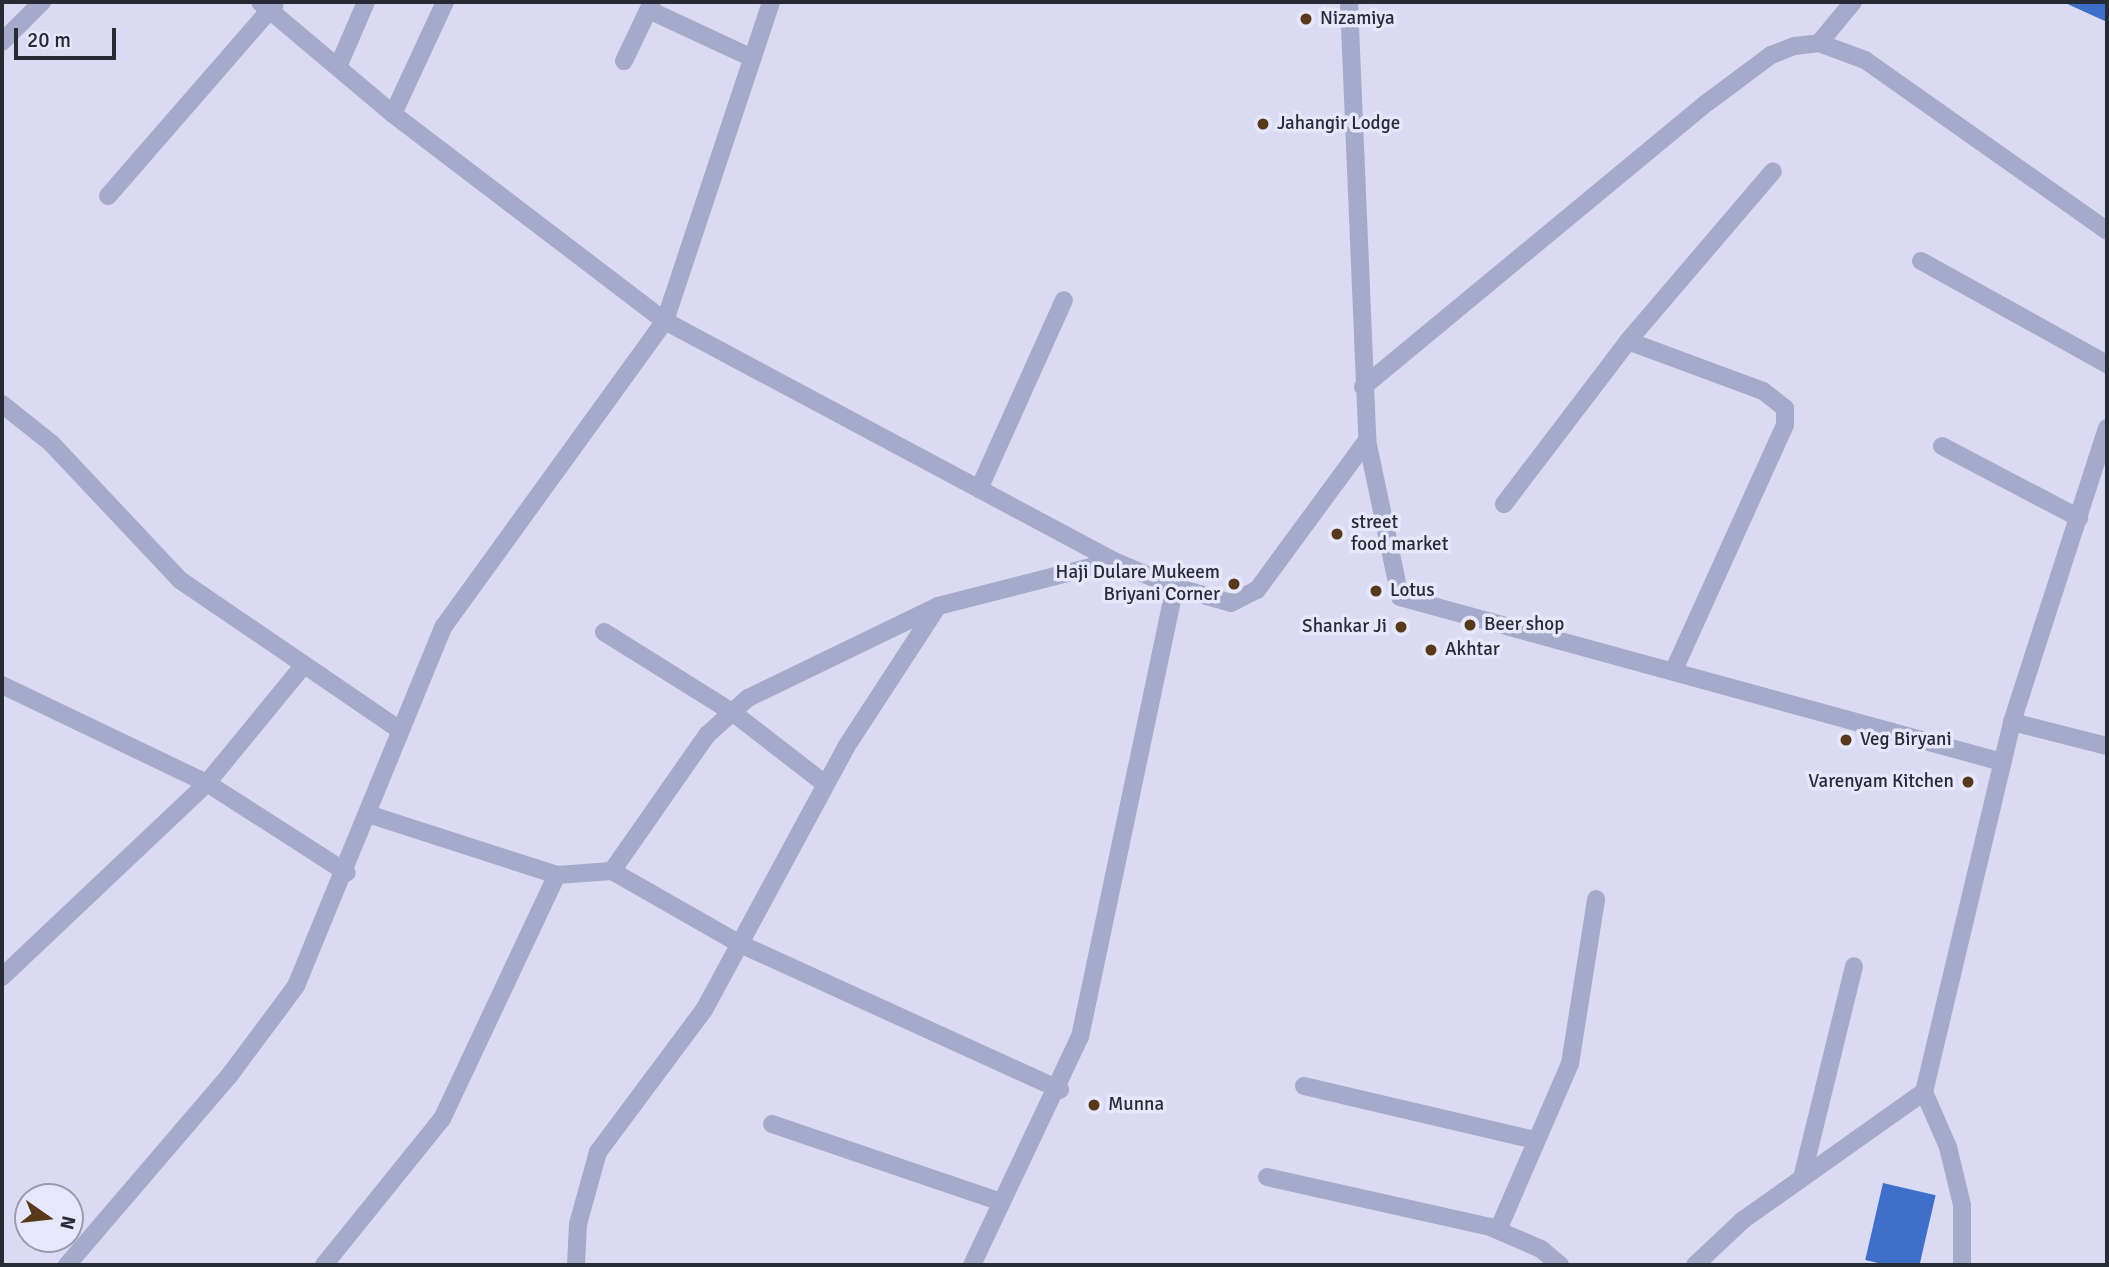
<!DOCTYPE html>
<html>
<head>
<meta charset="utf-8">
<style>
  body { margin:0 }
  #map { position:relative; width:2109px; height:1267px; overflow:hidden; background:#dadbf2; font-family:Signika,sans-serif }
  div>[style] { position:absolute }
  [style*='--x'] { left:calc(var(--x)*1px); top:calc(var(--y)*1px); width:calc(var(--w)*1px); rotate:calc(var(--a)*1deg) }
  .building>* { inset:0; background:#406fca; transform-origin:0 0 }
  .minor>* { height:18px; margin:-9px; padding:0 9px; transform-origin:9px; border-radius:9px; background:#a5aacb }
  .dots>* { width:19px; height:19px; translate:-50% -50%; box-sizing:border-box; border:4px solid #e6e7fa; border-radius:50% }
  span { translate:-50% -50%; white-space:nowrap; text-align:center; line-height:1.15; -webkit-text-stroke:7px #e6e7fa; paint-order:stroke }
  .poi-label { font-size:19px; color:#272b36 }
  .left { translate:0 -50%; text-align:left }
  .right { translate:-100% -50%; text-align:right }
  .frame { position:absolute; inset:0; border:4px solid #272b36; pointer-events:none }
  .north { position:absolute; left:14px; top:1183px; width:70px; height:70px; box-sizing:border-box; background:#e6e7fa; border:2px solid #9a9cac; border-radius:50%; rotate:104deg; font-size:19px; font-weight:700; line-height:28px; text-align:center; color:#272b36 }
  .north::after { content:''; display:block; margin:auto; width:24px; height:32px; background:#59391b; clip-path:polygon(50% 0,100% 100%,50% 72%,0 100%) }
  .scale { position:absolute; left:14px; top:28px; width:102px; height:32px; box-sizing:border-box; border:4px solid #272b36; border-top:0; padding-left:9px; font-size:21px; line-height:24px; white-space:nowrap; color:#272b36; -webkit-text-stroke:5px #e6e7fa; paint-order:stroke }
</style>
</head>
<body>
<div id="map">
  <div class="building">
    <div style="clip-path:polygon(2063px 2px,2107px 2px,2107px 22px)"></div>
    <div style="left:1883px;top:1183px;width:54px;height:79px;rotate:13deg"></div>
  </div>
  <div class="minor">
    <div style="--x:260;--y:2;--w:174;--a:40.1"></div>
    <div style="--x:393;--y:114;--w:342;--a:37.3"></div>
    <div style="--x:665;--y:321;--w:509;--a:28.13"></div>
    <div style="--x:1114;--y:561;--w:66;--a:23.1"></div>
    <div style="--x:1175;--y:587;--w:58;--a:15.9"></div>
    <div style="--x:1231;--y:603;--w:29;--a:-27"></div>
    <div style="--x:1257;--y:590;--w:186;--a:-53.7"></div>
    <div style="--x:1349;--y:2;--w:438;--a:87.6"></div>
    <div style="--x:1367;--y:440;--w:160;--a:78.1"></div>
    <div style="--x:1400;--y:597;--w:624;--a:15.33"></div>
    <div style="--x:649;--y:10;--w:114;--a:25"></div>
    <div style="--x:2;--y:42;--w:57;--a:-45"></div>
    <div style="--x:1819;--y:43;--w:53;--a:-50.3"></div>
    <div style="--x:624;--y:61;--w:65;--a:-64.6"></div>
    <div style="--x:338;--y:67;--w:71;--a:-66.7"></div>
    <div style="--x:393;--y:114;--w:123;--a:-65.1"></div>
    <div style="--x:108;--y:196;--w:254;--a:-49"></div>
    <div style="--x:1921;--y:261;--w:213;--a:29"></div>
    <div style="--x:1628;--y:341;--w:144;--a:20.3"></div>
    <div style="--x:1763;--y:391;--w:28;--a:38"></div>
    <div style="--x:1785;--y:408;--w:17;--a:90"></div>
    <div style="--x:1785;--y:425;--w:269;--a:114.4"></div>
    <div style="--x:1363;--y:387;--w:447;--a:-39.6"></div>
    <div style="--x:1708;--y:102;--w:79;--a:-36.7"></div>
    <div style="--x:1771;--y:55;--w:26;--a:-21"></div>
    <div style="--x:1795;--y:46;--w:24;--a:-7"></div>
    <div style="--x:1819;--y:43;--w:49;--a:20.3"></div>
    <div style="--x:1865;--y:60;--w:296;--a:35.2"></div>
    <div style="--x:2;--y:404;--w:63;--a:38.5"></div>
    <div style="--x:51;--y:443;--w:188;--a:46.7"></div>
    <div style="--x:180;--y:580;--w:263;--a:34.3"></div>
    <div style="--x:1942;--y:446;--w:155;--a:27.7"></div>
    <div style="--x:979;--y:489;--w:207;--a:-65.8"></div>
    <div style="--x:1504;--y:504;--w:205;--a:-52.7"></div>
    <div style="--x:1628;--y:341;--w:223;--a:-49.5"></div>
    <div style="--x:604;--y:632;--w:151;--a:32"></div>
    <div style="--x:732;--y:712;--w:118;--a:37.7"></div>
    <div style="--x:2;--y:685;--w:227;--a:25.6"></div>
    <div style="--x:207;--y:783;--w:166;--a:32.7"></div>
    <div style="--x:2012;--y:722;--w:98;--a:14.2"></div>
    <div style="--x:371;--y:815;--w:195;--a:17.9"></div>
    <div style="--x:557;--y:875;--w:55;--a:-4.2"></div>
    <div style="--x:612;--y:871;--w:166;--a:-55.1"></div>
    <div style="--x:707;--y:735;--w:55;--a:-42.1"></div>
    <div style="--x:748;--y:698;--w:211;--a:-25.8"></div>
    <div style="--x:938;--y:606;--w:182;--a:-14.3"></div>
    <div style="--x:612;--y:871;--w:145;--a:29.7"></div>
    <div style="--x:738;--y:943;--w:354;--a:24.5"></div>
    <div style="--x:2;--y:977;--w:282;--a:-43.4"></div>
    <div style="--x:207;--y:783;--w:151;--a:-50.6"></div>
    <div style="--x:1304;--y:1086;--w:237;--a:13.2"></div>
    <div style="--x:772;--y:1124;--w:239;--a:18.8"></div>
    <div style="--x:1267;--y:1177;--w:229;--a:12.6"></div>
    <div style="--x:1490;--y:1227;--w:56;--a:23.3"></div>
    <div style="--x:1541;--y:1249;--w:25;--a:40"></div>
    <div style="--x:1802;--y:1178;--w:218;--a:-76.2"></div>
    <div style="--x:1498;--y:1230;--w:181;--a:-66.6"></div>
    <div style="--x:1570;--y:1064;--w:167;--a:-81"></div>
    <div style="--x:67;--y:1265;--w:249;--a:-49.4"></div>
    <div style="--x:229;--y:1076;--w:112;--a:-53.3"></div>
    <div style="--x:296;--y:986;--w:389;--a:-67.7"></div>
    <div style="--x:444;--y:626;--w:377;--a:-54.1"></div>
    <div style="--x:665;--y:321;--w:336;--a:-71.6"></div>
    <div style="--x:324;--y:1265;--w:188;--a:-51.1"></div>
    <div style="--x:442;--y:1119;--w:270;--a:-64.8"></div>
    <div style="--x:576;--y:1265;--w:41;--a:-87.2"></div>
    <div style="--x:578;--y:1224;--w:75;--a:-74.5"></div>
    <div style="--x:598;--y:1152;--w:177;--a:-53.3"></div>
    <div style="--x:704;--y:1010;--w:299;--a:-61.6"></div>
    <div style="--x:846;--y:747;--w:168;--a:-56.9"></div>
    <div style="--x:972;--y:1265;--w:252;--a:-64.7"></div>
    <div style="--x:1080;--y:1037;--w:460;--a:-78.1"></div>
    <div style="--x:1695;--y:1265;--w:66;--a:-43.2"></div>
    <div style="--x:1743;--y:1220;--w:222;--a:-35.3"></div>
    <div style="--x:1962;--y:1265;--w:60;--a:-90"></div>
    <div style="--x:1962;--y:1205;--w:60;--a:-103.6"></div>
    <div style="--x:1948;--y:1147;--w:60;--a:-113.6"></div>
    <div style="--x:1924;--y:1092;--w:380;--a:-76.6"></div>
    <div style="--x:2012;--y:722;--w:309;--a:-72.1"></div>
  </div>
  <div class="dots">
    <div style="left:1306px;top:19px;background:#59391b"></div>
    <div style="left:1263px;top:124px;background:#59391b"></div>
    <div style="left:1337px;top:534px;background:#59391b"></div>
    <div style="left:1234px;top:584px;background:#59391b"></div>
    <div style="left:1376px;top:591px;background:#59391b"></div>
    <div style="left:1470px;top:625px;background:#59391b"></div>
    <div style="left:1401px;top:627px;background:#59391b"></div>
    <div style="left:1431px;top:650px;background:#59391b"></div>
    <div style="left:1846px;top:740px;background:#59391b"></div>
    <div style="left:1968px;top:782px;background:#59391b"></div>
    <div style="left:1094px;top:1105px;background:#59391b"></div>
  </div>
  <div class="poi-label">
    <span class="left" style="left:1320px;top:19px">Nizamiya</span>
    <span class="left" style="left:1277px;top:124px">Jahangir Lodge</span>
    <span class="left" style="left:1351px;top:534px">street<br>food market</span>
    <span class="right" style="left:1220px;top:584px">Haji Dulare Mukeem<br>Briyani Corner</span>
    <span class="left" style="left:1390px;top:591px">Lotus</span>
    <span class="left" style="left:1484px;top:625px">Beer shop</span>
    <span class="right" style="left:1387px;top:627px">Shankar Ji</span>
    <span class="left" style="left:1445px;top:650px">Akhtar</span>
    <span class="left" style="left:1860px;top:740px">Veg Biryani</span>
    <span class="right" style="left:1954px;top:782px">Varenyam Kitchen</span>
    <span class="left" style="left:1108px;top:1105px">Munna</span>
  </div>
  <div class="frame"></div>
  <div class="north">N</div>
  <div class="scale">20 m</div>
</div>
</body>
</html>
